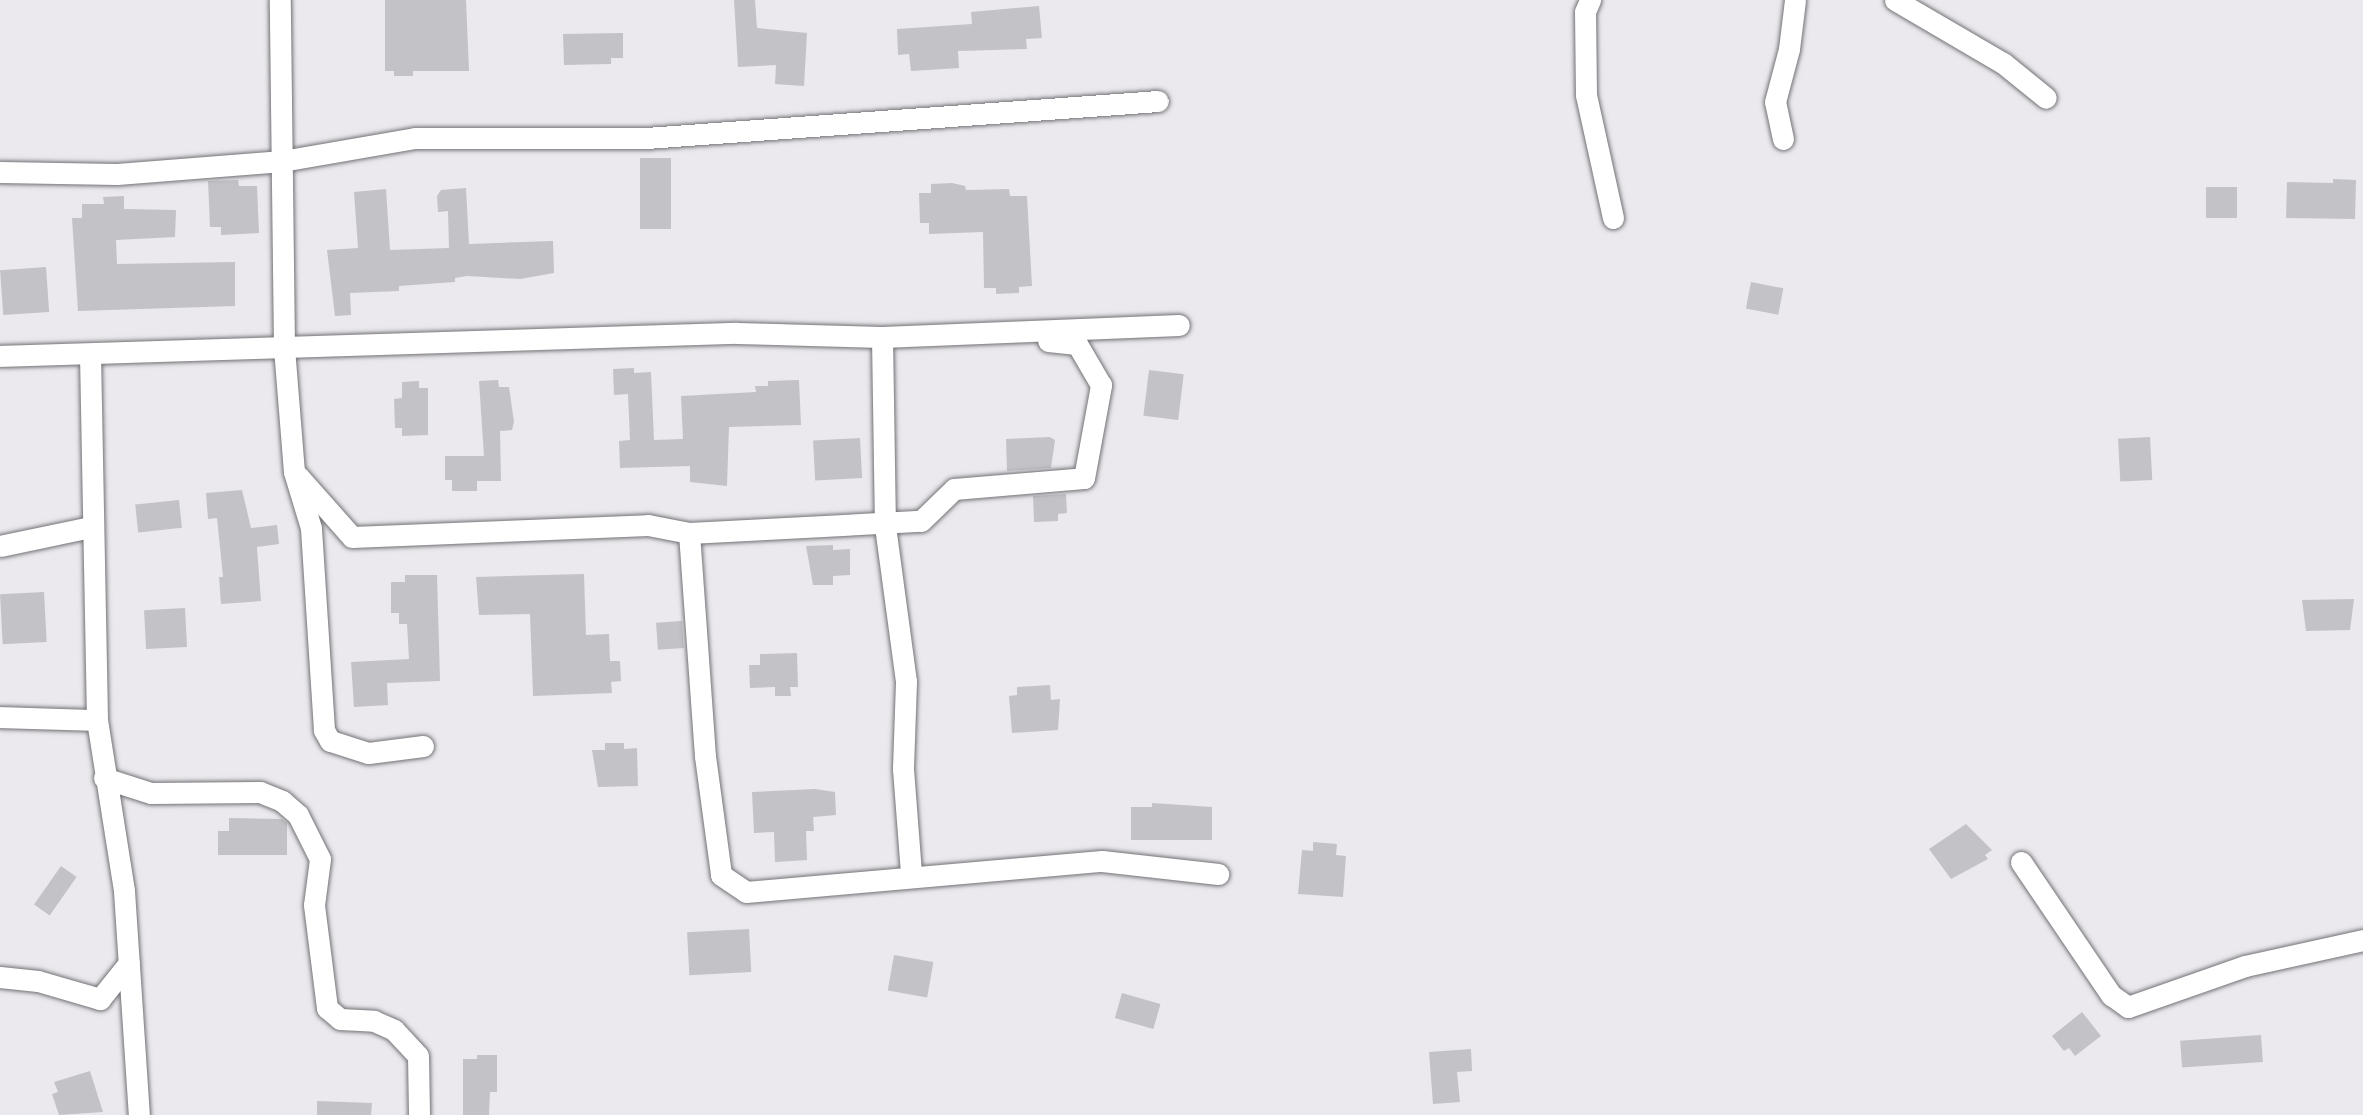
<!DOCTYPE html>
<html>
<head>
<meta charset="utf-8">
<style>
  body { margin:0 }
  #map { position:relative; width:2363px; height:1115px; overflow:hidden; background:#ebe9ee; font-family:Raleway,sans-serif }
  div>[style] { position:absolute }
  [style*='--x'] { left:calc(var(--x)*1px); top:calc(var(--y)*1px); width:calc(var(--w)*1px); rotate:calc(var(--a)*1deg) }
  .building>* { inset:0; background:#c3c2c7; transform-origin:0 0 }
  .roads { filter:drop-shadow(0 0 2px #737276) drop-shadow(0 0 2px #737276) }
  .minor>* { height:21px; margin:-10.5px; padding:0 10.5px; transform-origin:10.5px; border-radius:10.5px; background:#fff }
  span { translate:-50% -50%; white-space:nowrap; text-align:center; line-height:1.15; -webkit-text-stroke:6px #f8f6fc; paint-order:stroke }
</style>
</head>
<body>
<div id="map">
  <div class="building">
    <div style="clip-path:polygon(385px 0,466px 0,469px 71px,413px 71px,413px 76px,394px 76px,394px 71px,385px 71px)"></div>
    <div style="clip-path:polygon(734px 0,755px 0,757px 28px,807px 33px,804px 86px,775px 84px,776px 65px,738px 67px)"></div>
    <div style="clip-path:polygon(1039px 6px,1042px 38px,1026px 39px,1027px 49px,958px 51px,959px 68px,911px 71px,909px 54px,898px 55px,897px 29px,972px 24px,971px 12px)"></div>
    <div style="clip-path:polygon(623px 33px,623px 58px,611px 58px,611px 64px,564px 65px,563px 34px)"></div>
    <div style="left:640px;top:158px;width:31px;height:71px"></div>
    <div style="clip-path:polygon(2333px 179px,2356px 180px,2355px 219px,2286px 218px,2287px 182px,2333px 183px)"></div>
    <div style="clip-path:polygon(238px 180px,239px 186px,257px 186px,259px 233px,221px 235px,221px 227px,210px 227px,208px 181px)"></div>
    <div style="clip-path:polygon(952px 183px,965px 186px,966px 190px,1009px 189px,1010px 196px,1027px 196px,1032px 286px,1019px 287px,1019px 293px,996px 294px,996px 288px,984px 288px,983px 232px,929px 234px,929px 223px,920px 223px,919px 193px,931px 193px,931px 184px)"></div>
    <div style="left:2206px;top:187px;width:31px;height:31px"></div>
    <div style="clip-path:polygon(466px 188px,469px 244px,553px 241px,554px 273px,520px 279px,467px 276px,455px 278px,455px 282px,399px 286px,399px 291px,350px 293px,351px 315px,335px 316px,327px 250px,358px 248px,354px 192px,386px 189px,390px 250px,449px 248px,448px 211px,438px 212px,437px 196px,441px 190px)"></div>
    <div style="clip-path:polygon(124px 196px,124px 209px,176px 210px,175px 237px,116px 240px,117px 264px,235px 262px,235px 306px,78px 311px,72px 218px,82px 218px,82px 204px,104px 204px,103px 197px)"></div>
    <div style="left:46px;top:267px;width:45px;height:46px;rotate:86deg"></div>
    <div style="left:1751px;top:282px;width:33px;height:27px;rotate:11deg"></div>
    <div style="clip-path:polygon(634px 368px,634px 373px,651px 372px,654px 440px,683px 439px,681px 396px,756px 392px,755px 386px,768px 386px,768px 381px,799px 380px,801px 425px,729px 427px,727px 486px,690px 482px,690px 466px,620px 468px,619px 441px,630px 440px,628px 394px,614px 395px,613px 369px)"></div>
    <div style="left:1149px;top:370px;width:35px;height:46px;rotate:7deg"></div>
    <div style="clip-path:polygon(498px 380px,499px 387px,509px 387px,514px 422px,512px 430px,500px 431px,501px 481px,477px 481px,477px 491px,452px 491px,452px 480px,445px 480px,445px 456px,484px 456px,479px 381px)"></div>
    <div style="clip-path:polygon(419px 381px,419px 388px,428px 388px,428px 435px,402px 436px,402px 428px,395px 428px,394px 399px,402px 398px,402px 382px)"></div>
    <div style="clip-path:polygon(1050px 437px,1055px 440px,1051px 468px,1007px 471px,1006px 439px)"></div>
    <div style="left:2150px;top:437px;width:43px;height:32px;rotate:87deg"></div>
    <div style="left:860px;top:438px;width:40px;height:47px;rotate:87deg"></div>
    <div style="clip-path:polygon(242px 490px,251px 528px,277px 525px,279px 544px,257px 547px,261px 601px,221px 604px,219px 577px,223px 577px,217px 518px,208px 519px,206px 493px)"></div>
    <div style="clip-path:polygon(1066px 494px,1067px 513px,1058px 514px,1058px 521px,1034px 522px,1033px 496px)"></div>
    <div style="left:179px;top:500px;width:28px;height:44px;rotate:84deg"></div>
    <div style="clip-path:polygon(833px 545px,833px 550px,850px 549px,850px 575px,833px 576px,833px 585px,813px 585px,806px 546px)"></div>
    <div style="clip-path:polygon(584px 574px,586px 635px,609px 634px,610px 661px,620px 661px,621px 681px,611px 682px,612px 693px,533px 696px,530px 614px,479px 615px,476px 577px)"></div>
    <div style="clip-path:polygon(405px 575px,437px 575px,440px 681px,387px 683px,388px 705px,354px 707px,351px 662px,409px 659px,407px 624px,399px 624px,399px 613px,391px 613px,391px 582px,405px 582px)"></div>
    <div style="left:44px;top:592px;width:50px;height:44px;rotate:87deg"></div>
    <div style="clip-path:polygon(2354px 599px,2350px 630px,2306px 631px,2302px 600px)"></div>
    <div style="left:185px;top:608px;width:39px;height:41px;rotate:87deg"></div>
    <div style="left:682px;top:621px;width:27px;height:26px;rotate:86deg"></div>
    <div style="clip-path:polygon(797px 653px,798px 687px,790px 687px,791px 696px,775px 696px,775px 687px,750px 688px,749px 665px,760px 665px,760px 654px)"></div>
    <div style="clip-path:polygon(1050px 685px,1051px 700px,1060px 699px,1058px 730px,1012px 733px,1009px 696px,1017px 695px,1017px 687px)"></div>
    <div style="clip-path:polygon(605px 743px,624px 743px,624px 749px,637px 748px,638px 786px,598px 787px,592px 750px,605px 750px)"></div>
    <div style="clip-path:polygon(815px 789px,835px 792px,836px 815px,813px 817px,814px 831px,806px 831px,807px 860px,775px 862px,774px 832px,754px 833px,752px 792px)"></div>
    <div style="clip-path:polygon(1152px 803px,1212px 807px,1212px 840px,1131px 840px,1131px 807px,1152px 807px)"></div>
    <div style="clip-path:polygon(229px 818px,282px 819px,287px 823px,287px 855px,218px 855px,218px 831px,229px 831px)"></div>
    <div style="clip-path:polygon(1966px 824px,1992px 850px,1985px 855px,1988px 859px,1951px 879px,1929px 849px)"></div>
    <div style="clip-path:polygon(1313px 842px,1337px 844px,1336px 855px,1346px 856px,1343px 897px,1298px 894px,1302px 850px,1313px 851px)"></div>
    <div style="left:61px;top:866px;width:19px;height:47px;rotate:35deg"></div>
    <div style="left:749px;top:929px;width:43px;height:62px;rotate:87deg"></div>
    <div style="left:894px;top:955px;width:40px;height:36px;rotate:10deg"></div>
    <div style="left:1122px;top:993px;width:40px;height:26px;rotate:16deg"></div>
    <div style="clip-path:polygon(2082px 1012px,2101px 1036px,2075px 1056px,2069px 1048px,2064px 1051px,2052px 1036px)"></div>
    <div style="left:2261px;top:1035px;width:27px;height:81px;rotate:86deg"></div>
    <div style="clip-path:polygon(1471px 1049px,1472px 1071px,1457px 1072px,1460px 1102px,1433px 1104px,1429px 1052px)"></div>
    <div style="clip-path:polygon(477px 1055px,497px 1055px,497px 1092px,490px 1092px,489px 1115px,463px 1115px,463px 1059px,477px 1059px)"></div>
    <div style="clip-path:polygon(90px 1071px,103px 1112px,59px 1115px,52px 1094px,58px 1092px,54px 1082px)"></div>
    <div style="clip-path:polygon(317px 1101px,372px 1103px,371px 1115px,317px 1115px)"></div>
  </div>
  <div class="roads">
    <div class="minor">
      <div style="--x:1590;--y:0;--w:13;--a:113"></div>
      <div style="--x:1585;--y:12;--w:83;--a:89.3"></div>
      <div style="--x:1586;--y:95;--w:126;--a:77.6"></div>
      <div style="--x:1895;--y:0;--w:125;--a:30.3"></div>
      <div style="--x:2003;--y:63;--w:55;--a:39.1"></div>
      <div style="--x:1783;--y:139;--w:38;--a:-102"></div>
      <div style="--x:1775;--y:102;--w:55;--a:-75.2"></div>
      <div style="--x:1789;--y:49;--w:49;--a:-83"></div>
      <div style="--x:0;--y:172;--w:117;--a:1"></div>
      <div style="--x:117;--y:174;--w:166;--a:-4.5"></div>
      <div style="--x:282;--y:161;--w:135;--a:-9.8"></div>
      <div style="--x:415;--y:138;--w:231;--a:0"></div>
      <div style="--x:646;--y:138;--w:513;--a:-4.13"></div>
      <div style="--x:882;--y:337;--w:189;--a:89.1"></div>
      <div style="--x:885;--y:526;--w:157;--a:82.3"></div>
      <div style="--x:906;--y:682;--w:87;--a:92"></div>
      <div style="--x:903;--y:769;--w:105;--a:85.6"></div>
      <div style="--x:90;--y:354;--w:366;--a:88.9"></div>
      <div style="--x:97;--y:720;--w:173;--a:81"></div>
      <div style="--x:124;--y:891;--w:225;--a:86.2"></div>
      <div style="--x:0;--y:356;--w:284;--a:-1.8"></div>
      <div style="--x:284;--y:347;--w:347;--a:-90.7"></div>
      <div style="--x:298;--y:476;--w:81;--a:48.5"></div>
      <div style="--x:352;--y:537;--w:296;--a:-2.3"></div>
      <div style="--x:648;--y:525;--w:42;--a:11"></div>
      <div style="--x:689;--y:533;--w:232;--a:-3"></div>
      <div style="--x:921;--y:521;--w:46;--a:-44.1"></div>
      <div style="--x:954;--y:489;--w:130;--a:-4.8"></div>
      <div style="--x:1084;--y:478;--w:95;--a:-79.6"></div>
      <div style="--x:1101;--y:385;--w:48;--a:-120.3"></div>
      <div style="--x:1077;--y:344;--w:29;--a:-174"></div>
      <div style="--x:689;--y:533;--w:224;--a:85.9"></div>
      <div style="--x:705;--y:756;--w:120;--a:82.3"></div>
      <div style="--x:721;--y:875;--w:30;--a:34"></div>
      <div style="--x:746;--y:892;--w:357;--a:-5"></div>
      <div style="--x:1102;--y:861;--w:117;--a:6.4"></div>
      <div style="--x:0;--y:546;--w:93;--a:-11.8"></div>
      <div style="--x:0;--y:717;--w:97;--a:1.8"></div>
      <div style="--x:423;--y:746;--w:55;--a:172.7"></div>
      <div style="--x:368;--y:753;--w:40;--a:-162"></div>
      <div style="--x:330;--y:741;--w:13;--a:-119"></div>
      <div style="--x:324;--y:730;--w:202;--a:-93.7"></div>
      <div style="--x:311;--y:528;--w:59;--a:-106.9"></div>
      <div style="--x:294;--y:472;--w:125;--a:-94.6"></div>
      <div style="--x:284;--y:347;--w:453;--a:-1.8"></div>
      <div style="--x:737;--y:333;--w:145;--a:1.6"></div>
      <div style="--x:882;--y:337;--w:297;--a:-2.3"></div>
      <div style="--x:104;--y:778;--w:49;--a:17.7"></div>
      <div style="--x:151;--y:793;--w:109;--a:-0.5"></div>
      <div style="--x:260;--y:792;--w:24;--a:22"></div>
      <div style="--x:282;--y:801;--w:21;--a:41"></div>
      <div style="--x:298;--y:815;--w:49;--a:63.4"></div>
      <div style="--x:320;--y:859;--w:46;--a:97.4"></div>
      <div style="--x:314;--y:905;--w:104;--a:82.8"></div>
      <div style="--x:327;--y:1008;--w:17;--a:40"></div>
      <div style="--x:340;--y:1019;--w:34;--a:3"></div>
      <div style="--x:374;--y:1021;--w:22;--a:24"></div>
      <div style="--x:394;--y:1030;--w:35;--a:47"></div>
      <div style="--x:418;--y:1056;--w:59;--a:89"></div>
      <div style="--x:2021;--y:862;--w:161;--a:55.9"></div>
      <div style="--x:2111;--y:995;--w:21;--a:35"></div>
      <div style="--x:2128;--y:1007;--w:124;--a:-19.3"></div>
      <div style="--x:2245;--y:966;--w:121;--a:-12.4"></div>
      <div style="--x:0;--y:977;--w:38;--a:6"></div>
      <div style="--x:38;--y:981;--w:65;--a:16.2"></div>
      <div style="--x:100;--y:999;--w:46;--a:-51.1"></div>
    </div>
  </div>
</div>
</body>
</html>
